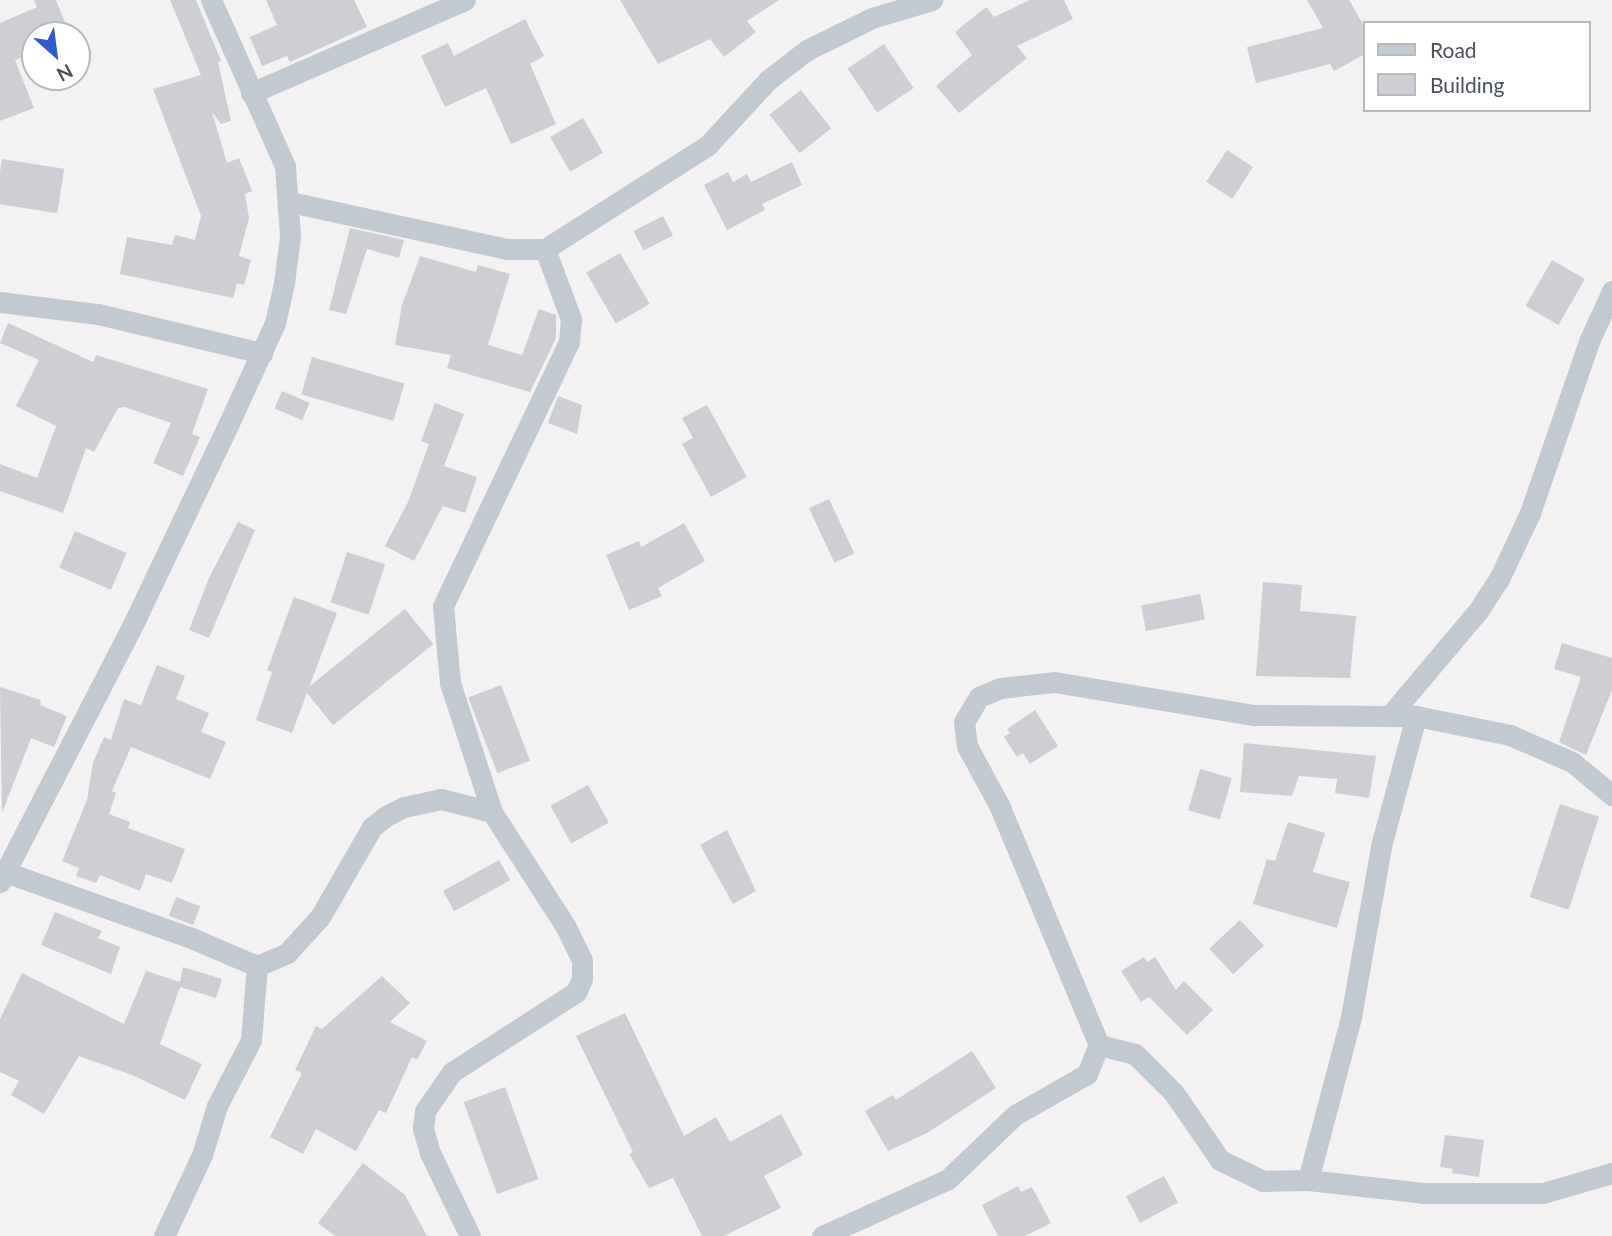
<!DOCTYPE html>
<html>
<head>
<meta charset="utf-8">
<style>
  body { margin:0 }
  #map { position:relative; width:1612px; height:1236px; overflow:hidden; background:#f3f1f1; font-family:Lato,sans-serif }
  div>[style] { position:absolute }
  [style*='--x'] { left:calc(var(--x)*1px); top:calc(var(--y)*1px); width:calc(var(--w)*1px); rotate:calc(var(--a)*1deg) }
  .building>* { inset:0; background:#cecfd4; transform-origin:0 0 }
  .street>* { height:21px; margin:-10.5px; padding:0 10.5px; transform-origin:10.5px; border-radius:10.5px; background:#c3c9d0 }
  span { translate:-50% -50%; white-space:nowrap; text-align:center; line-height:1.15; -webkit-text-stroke:5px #fff; paint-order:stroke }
  .legend { position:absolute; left:1363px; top:21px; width:228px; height:91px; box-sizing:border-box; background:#fff; border:2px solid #b7b9be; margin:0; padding:9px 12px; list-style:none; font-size:21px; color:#4b515c }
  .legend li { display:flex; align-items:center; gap:14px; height:35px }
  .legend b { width:35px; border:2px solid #b7b9be }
  .north { position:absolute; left:21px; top:21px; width:70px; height:70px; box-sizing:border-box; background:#fff; border:2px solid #b7b9be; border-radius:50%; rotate:152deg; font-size:19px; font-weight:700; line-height:28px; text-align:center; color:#4b515c }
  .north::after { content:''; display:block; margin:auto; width:24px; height:32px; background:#2f5bce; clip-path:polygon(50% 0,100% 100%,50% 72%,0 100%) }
</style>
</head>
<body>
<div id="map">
  <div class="building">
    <div style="clip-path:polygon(34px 0,56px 0,70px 35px,35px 35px,35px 52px,15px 60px,34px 108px,0 121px,0 23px,37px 7px)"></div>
    <div style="clip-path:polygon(170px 0,196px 0,221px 61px,218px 62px,231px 121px,221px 124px,212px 112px,227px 163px,239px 158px,252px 191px,245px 194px,249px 218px,239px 256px,251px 260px,244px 285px,237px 283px,233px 298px,120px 274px,127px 237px,172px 245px,175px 235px,195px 240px,201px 216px,153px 89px,201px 75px)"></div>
    <div style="clip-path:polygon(266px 0,354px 0,367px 27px,290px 62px,287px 56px,262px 66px,250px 37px,277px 25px)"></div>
    <div style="clip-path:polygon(620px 0,779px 0,747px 21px,756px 32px,724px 57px,710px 39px,658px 64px)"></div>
    <div style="clip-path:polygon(1030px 0,1064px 0,1073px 19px,1017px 46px,1027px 58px,959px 113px,936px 86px,972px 55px,955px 32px,986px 7px,994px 17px)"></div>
    <div style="clip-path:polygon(1307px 0,1349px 0,1365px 28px,1365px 54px,1334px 71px,1330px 64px,1256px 83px,1247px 47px,1323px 28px)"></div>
    <div style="clip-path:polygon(525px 19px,544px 56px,530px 64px,556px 124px,511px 144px,486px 88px,445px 107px,421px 56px,448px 43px,454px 56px)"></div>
    <div style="left:884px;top:44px;width:53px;height:44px;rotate:56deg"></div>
    <div style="left:801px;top:90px;width:49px;height:40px;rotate:52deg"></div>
    <div style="left:583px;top:118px;width:40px;height:38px;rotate:60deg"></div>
    <div style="left:1227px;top:150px;width:31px;height:38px;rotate:33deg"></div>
    <div style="left:2px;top:159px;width:63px;height:45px;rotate:9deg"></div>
    <div style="clip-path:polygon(792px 162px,802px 185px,762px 204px,765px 210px,727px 230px,704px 185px,728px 172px,733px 182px,747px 174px,751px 182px)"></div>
    <div style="left:663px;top:216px;width:22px;height:33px;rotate:63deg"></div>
    <div style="clip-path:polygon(350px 228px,404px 240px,399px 258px,367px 249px,346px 314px,329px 310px)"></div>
    <div style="left:620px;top:253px;width:59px;height:39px;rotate:60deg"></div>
    <div style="clip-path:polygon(420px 256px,476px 272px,478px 265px,510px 274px,488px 345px,522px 355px,539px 309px,556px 315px,556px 338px,530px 392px,447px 368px,451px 355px,395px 345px,402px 305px)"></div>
    <div style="left:1552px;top:260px;width:38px;height:53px;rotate:30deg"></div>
    <div style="clip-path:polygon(8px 323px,93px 362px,96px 355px,208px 389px,192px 434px,200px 437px,183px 476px,153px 463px,171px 423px,125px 407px,118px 408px,94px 452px,86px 448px,63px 513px,0 491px,0 464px,37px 478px,56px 426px,16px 406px,39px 360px,0 343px)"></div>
    <div style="left:312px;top:357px;width:96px;height:39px;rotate:16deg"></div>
    <div style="left:282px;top:391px;width:30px;height:19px;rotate:23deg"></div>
    <div style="clip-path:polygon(558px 396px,582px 405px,577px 434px,548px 423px)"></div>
    <div style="clip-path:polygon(435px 403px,464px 414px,444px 466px,477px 477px,465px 513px,443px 506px,414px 561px,385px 546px,408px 502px,429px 444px,421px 441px)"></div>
    <div style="clip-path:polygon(707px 405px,747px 477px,711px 497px,682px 444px,693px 438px,682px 418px)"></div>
    <div style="left:829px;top:499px;width:60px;height:22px;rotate:65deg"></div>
    <div style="clip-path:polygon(238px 522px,255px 530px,209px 638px,189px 630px,209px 578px)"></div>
    <div style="clip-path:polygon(684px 523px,705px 561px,658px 588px,662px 596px,629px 610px,606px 555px,639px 541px,641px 547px)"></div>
    <div style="left:75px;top:531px;width:56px;height:40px;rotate:23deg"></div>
    <div style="left:347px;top:552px;width:40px;height:53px;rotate:18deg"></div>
    <div style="clip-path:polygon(1263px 582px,1302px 585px,1300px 611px,1356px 616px,1350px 678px,1256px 676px)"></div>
    <div style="left:1200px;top:594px;width:26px;height:60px;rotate:79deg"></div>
    <div style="clip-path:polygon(294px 597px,337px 613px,292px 733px,256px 720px,272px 672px,267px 670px)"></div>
    <div style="left:405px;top:609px;width:45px;height:129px;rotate:51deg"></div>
    <div style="clip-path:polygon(1562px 643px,1612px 658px,1612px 690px,1586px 755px,1559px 742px,1581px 677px,1554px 669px)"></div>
    <div style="clip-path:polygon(157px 665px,185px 676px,176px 699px,209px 713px,201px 732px,226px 742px,210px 779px,131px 747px,112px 791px,116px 793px,109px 814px,130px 822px,128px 828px,185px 849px,172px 883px,146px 874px,140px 891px,100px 875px,96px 883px,76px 876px,79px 868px,62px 861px,87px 800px,93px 763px,104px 737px,111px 740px,124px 699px,141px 705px)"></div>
    <div style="left:501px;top:685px;width:81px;height:35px;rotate:69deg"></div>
    <div style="clip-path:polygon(0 687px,41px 700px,40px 705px,67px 716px,54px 747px,31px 738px,2px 813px)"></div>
    <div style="clip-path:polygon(1035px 710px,1058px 746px,1030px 764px,1023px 753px,1017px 757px,1004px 737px,1010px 733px,1007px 729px)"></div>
    <div style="clip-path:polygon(1244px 743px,1376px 756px,1369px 798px,1335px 793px,1337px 779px,1299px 776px,1292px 796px,1240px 792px)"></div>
    <div style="left:1200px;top:769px;width:33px;height:43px;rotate:16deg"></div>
    <div style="left:588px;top:785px;width:43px;height:43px;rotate:61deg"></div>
    <div style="left:1560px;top:804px;width:41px;height:98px;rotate:18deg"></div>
    <div style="clip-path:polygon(1288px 822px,1325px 833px,1313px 872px,1350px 882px,1337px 928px,1253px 904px,1267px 859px,1275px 861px)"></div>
    <div style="clip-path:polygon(727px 830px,756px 891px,733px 904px,700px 845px)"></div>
    <div style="left:499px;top:860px;width:23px;height:64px;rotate:61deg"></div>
    <div style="left:176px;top:897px;width:26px;height:20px;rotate:21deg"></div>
    <div style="clip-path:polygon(55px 912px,102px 931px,98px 938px,120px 947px,111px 974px,41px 945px)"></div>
    <div style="left:1240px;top:920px;width:35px;height:42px;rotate:47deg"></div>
    <div style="clip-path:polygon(1144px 957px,1147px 962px,1155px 957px,1176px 990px,1184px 981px,1213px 1010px,1187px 1035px,1149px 997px,1141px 1002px,1121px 971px)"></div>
    <div style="clip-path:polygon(183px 967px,222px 979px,216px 998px,180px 987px,160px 1044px,202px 1064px,185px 1100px,132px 1075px,79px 1056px,44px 1114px,11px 1095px,19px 1081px,0 1072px,0 1019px,22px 973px,124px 1024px,146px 971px,180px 982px)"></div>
    <div style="clip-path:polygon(382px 976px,410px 1003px,390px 1022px,427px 1041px,417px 1060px,412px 1057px,386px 1113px,379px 1110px,356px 1151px,316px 1129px,303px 1154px,270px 1137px,302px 1073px,295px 1070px,316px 1026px,322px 1029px)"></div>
    <div style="clip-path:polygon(625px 1013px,684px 1136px,716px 1117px,730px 1142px,781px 1114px,803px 1155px,764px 1176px,781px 1208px,724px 1236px,702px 1236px,673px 1178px,649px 1188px,629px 1154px,633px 1152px,576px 1036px)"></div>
    <div style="clip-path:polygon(972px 1051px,996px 1088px,927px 1133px,888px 1151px,865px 1111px,893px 1095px,896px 1100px)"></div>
    <div style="left:505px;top:1087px;width:98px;height:44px;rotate:70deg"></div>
    <div style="clip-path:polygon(1445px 1135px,1484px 1140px,1479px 1177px,1452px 1173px,1453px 1169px,1440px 1167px)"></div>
    <div style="clip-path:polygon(363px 1163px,405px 1195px,427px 1236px,335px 1236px,318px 1223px)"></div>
    <div style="left:1164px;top:1176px;width:30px;height:43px;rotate:62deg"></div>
    <div style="clip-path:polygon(1018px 1186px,1021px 1192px,1032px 1187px,1051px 1223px,1025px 1236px,998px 1236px,982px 1205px)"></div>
  </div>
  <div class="street">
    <div style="--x:251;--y:93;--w:233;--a:-23.5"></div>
    <div style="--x:290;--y:202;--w:222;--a:12.2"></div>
    <div style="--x:507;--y:249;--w:38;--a:0"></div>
    <div style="--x:545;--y:249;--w:193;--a:-32.5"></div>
    <div style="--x:708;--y:145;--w:88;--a:-47.3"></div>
    <div style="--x:768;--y:80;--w:49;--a:-37.6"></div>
    <div style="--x:807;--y:50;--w:72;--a:-26.2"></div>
    <div style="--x:872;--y:18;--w:63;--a:-16.7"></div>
    <div style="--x:0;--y:302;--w:99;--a:7"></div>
    <div style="--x:98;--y:314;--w:169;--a:13.4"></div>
    <div style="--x:1392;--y:713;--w:133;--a:-49.9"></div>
    <div style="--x:1478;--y:611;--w:38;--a:-57"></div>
    <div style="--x:1499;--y:579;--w:73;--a:-64.8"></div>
    <div style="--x:1530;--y:513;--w:184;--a:-71"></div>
    <div style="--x:1590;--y:339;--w:53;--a:-65.4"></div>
    <div style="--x:5;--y:872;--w:195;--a:19.5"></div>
    <div style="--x:189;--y:937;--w:74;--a:23.1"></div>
    <div style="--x:257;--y:966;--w:33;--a:-23"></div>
    <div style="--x:287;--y:953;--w:49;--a:-47.5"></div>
    <div style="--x:320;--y:917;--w:104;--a:-60"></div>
    <div style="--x:372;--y:827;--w:18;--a:-38"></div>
    <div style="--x:386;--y:816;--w:20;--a:-27"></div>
    <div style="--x:404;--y:807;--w:38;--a:-12"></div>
    <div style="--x:441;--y:799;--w:53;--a:14.3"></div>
    <div style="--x:0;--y:882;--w:297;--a:-62.7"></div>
    <div style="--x:136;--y:618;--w:216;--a:-64.5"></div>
    <div style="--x:229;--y:423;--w:110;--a:-65.3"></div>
    <div style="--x:275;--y:323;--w:41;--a:-77.3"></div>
    <div style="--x:284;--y:283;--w:47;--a:-82.7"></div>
    <div style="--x:290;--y:236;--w:70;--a:-94.1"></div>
    <div style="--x:285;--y:166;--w:182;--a:-114"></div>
    <div style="--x:1099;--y:1045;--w:37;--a:14"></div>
    <div style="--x:1135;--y:1054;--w:55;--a:45"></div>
    <div style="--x:1174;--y:1093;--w:81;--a:55.5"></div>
    <div style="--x:1220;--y:1160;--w:48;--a:26"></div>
    <div style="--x:1263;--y:1181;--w:45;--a:-1.3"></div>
    <div style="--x:1308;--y:1180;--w:116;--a:6.4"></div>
    <div style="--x:1423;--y:1193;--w:120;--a:0"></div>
    <div style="--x:1543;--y:1193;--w:72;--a:-16.2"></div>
    <div style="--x:1308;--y:1180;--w:169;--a:-75.2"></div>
    <div style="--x:1351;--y:1017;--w:174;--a:-80"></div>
    <div style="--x:1381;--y:846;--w:135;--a:-74.9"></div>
    <div style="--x:164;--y:1236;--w:89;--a:-64.9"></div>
    <div style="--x:202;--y:1155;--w:51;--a:-73"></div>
    <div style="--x:217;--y:1106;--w:74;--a:-62.7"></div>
    <div style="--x:251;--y:1040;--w:74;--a:-85.4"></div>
    <div style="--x:470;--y:1236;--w:92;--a:-115.7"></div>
    <div style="--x:430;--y:1153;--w:26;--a:-106"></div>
    <div style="--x:423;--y:1128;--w:17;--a:-83"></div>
    <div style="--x:425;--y:1111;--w:47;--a:-55.3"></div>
    <div style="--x:452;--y:1072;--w:148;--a:-32.8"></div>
    <div style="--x:576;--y:992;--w:14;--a:-65"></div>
    <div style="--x:582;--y:979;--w:19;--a:-90"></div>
    <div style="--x:582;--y:960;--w:37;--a:-116"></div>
    <div style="--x:566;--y:927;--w:137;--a:-122.8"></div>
    <div style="--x:492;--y:812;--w:136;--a:-108"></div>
    <div style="--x:450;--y:683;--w:77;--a:-95.2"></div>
    <div style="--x:443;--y:606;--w:293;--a:-64.5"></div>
    <div style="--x:569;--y:342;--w:23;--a:-85"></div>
    <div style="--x:571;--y:319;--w:75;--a:-110.4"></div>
    <div style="--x:822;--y:1236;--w:138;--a:-24.3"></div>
    <div style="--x:948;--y:1179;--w:93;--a:-43.7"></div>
    <div style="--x:1015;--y:1115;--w:83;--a:-29.7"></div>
    <div style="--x:1087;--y:1074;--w:31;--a:-68"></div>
    <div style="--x:1099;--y:1045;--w:260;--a:-112.6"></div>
    <div style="--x:999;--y:805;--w:67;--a:-118.5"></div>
    <div style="--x:967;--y:746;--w:24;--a:-97"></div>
    <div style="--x:964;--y:722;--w:29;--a:-59"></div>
    <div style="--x:979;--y:697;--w:23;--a:-23"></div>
    <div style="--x:1000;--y:688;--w:54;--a:-6.3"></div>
    <div style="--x:1054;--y:682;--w:203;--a:9.4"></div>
    <div style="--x:1254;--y:715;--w:162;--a:0.4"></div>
    <div style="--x:1416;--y:716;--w:96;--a:11.4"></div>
    <div style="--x:1510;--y:735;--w:68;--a:23.5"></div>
    <div style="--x:1572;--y:762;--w:52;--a:39.5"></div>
  </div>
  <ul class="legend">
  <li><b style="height:9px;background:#c3c9d0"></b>Road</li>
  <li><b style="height:19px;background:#cecfd4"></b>Building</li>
  </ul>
  <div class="north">N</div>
</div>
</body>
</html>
